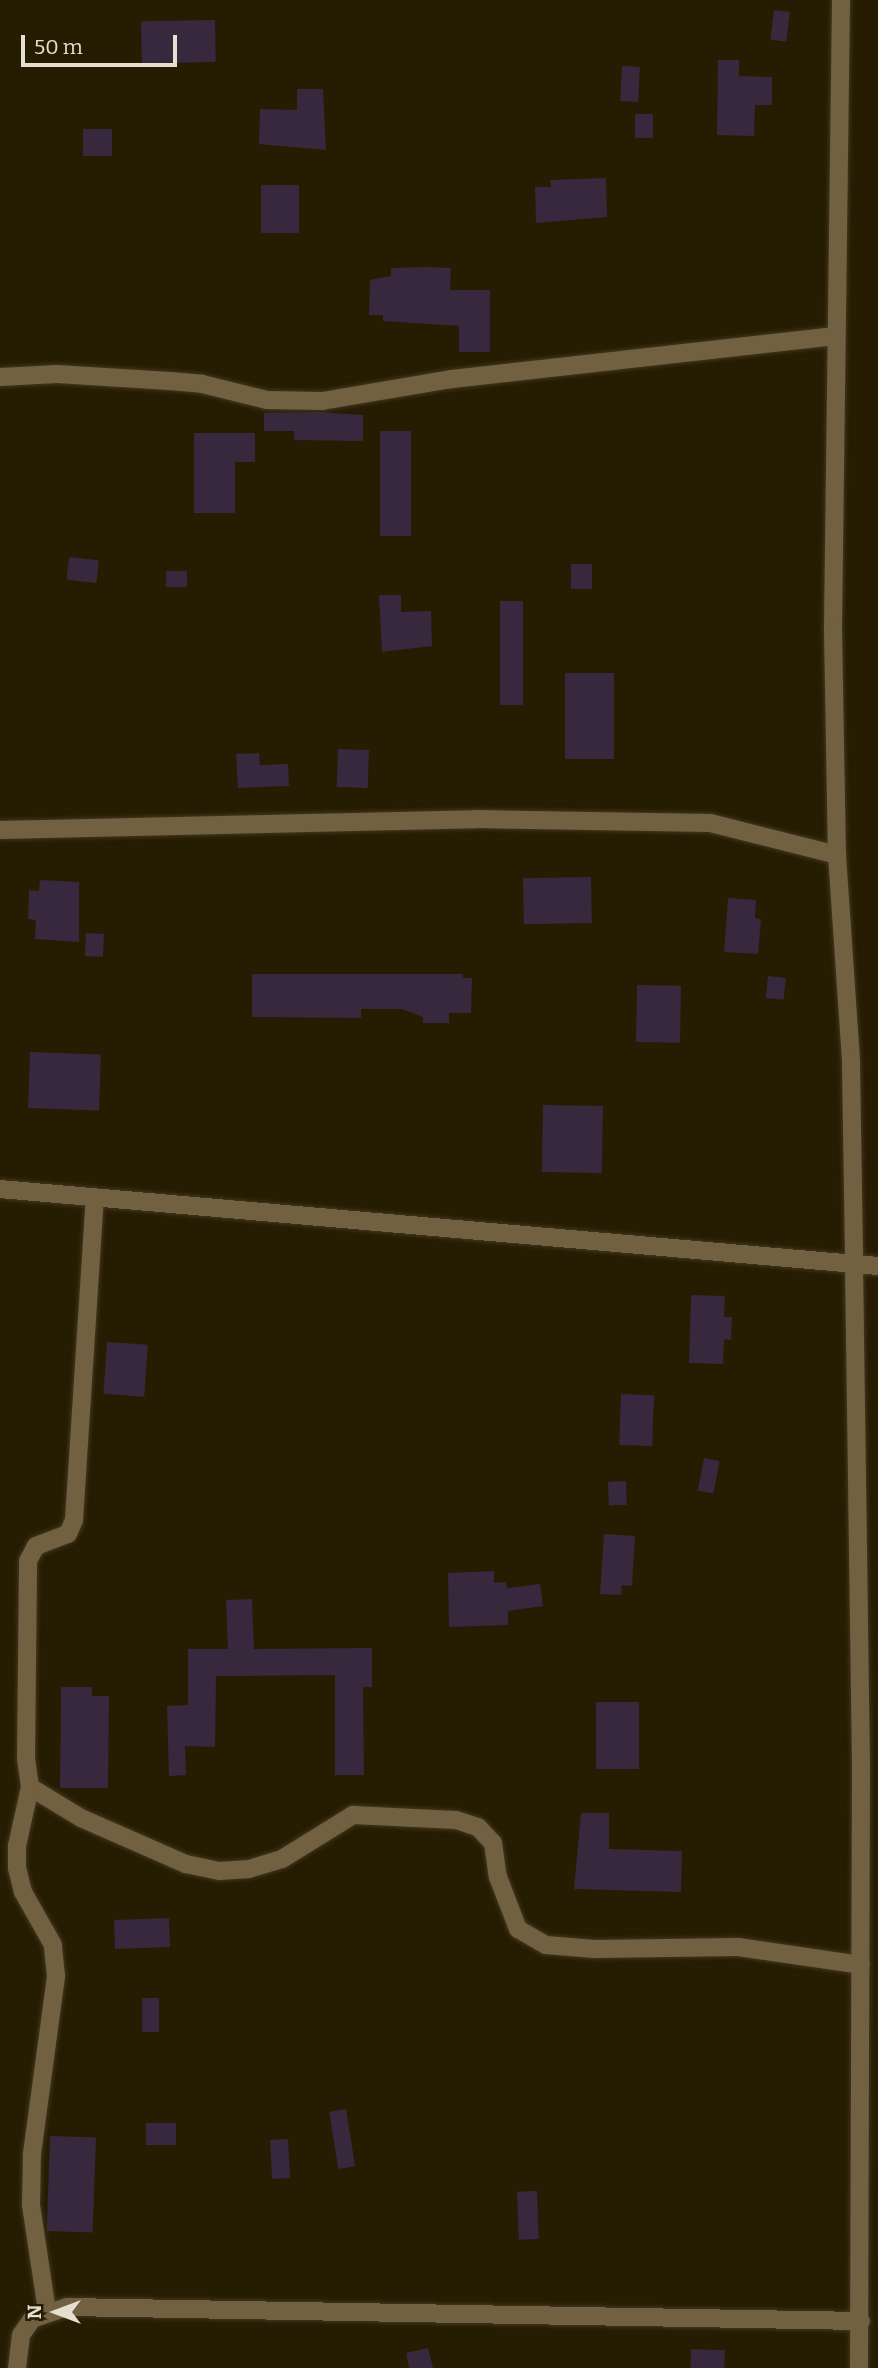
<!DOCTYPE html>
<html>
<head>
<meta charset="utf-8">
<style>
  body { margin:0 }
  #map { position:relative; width:878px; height:2368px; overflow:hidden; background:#261c02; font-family:Bitter,serif }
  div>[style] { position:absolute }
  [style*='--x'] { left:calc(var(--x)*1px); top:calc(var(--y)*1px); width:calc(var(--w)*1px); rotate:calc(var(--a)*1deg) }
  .building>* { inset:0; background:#37283e; transform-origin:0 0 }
  .roads { filter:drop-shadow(0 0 2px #41371f) drop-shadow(0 0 2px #41371f) }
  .minor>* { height:18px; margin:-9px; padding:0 9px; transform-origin:9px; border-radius:9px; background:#726141 }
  span { translate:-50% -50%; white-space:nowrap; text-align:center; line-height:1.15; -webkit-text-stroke:5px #261c02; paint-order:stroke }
  .north { position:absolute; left:21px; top:2277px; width:70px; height:70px; -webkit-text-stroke:5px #261c02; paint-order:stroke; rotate:270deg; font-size:19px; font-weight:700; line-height:28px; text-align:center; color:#e5dfcf }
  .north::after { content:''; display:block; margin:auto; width:24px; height:32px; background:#e5dfcf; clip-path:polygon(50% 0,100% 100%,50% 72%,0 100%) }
  .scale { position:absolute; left:21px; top:35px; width:156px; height:32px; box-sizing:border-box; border:4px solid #e5dfcf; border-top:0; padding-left:9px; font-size:21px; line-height:24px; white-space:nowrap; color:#e5dfcf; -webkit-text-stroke:5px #261c02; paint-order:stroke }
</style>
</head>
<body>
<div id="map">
  <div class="building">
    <div style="left:774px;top:10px;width:16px;height:30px;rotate:7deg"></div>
    <div style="left:215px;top:20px;width:42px;height:74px;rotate:89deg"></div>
    <div style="clip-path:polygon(718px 60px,739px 60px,739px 76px,772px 77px,772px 105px,755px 105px,754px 136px,717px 135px)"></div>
    <div style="left:622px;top:66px;width:18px;height:35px;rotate:3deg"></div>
    <div style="clip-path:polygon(297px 89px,323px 89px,326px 150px,259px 144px,260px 109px,297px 110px)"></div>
    <div style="left:635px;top:114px;width:18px;height:24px"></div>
    <div style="left:83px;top:129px;width:29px;height:27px"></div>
    <div style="clip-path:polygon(606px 178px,607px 217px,536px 223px,535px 187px,551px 187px,550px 180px)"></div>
    <div style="left:261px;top:185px;width:38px;height:48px"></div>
    <div style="clip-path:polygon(427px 267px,451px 268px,450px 290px,490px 290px,490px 352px,459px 352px,459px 326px,383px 321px,383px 315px,369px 315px,370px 280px,391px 276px,391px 268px)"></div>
    <div style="clip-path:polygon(319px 412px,363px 415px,363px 441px,294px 440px,294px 431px,264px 431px,264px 413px)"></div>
    <div style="left:380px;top:431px;width:31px;height:105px"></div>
    <div style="clip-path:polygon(194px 433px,255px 433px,255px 462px,235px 462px,235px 513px,194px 513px)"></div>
    <div style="left:69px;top:557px;width:30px;height:23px;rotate:6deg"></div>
    <div style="left:571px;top:564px;width:21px;height:25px"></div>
    <div style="left:166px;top:571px;width:21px;height:16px"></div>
    <div style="clip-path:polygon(379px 595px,401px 595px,401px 612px,431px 611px,432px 646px,382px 652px)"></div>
    <div style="left:500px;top:601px;width:23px;height:104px"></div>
    <div style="left:565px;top:673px;width:49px;height:86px"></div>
    <div style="left:338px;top:749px;width:31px;height:38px;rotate:2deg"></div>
    <div style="clip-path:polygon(259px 753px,260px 765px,288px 764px,289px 786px,238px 788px,236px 754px)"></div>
    <div style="left:591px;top:877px;width:46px;height:68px;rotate:89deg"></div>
    <div style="clip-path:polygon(40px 880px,79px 882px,79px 942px,35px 939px,36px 920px,28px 919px,29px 890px,39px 891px)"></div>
    <div style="clip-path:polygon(728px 898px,756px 900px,755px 918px,761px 919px,758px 954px,724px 952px)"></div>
    <div style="left:86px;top:933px;width:18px;height:23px;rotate:3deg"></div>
    <div style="clip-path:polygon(252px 974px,463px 974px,463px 978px,472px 978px,471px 1013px,449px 1013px,449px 1023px,423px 1023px,423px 1017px,402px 1009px,361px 1009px,361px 1018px,252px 1017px)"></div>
    <div style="left:768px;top:976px;width:18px;height:22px;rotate:6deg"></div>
    <div style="left:637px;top:985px;width:44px;height:57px;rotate:1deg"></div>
    <div style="left:30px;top:1052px;width:71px;height:56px;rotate:2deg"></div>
    <div style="left:543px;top:1105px;width:60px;height:67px;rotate:1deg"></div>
    <div style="clip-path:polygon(691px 1295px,725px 1296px,724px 1317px,732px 1317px,731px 1340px,724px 1339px,723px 1364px,689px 1363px)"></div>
    <div style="left:107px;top:1342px;width:41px;height:52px;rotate:4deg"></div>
    <div style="left:621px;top:1394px;width:33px;height:51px;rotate:2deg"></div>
    <div style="left:704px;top:1458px;width:16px;height:33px;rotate:11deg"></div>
    <div style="left:626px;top:1481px;width:24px;height:18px;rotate:88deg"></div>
    <div style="clip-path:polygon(604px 1534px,635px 1536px,632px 1586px,622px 1585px,621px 1595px,600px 1594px)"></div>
    <div style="clip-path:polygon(494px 1571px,494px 1583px,506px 1582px,507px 1588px,540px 1584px,543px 1606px,508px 1611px,508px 1625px,449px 1627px,448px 1573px)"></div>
    <div style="clip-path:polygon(252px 1599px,254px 1649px,372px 1648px,372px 1687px,363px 1687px,364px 1775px,335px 1775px,335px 1675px,216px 1676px,215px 1747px,185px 1746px,186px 1775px,169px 1776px,167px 1706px,188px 1705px,188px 1649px,228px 1649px,226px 1600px)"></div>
    <div style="clip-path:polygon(61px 1687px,92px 1687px,92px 1696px,109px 1696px,108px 1788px,60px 1788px)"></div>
    <div style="left:639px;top:1702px;width:67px;height:43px;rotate:90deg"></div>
    <div style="clip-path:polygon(581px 1813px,609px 1813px,609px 1849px,682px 1851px,681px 1892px,574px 1889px)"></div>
    <div style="left:169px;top:1918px;width:29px;height:55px;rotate:88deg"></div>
    <div style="left:142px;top:1998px;width:17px;height:34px"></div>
    <div style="left:346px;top:2109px;width:58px;height:17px;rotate:81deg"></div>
    <div style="left:146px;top:2123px;width:30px;height:22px"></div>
    <div style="left:50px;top:2136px;width:46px;height:95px;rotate:2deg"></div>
    <div style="left:288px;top:2139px;width:39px;height:18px;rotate:87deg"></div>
    <div style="left:537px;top:2191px;width:48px;height:20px;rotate:88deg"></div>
    <div style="clip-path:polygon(428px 2348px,433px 2368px,409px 2368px,406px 2353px)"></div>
    <div style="left:691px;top:2349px;width:34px;height:19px;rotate:2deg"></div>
  </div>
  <div class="roads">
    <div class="minor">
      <div style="--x:841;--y:0;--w:629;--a:90.73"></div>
      <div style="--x:833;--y:629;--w:226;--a:89"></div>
      <div style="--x:837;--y:855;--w:208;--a:86.1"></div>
      <div style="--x:851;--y:1063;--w:201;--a:89.1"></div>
      <div style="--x:854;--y:1264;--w:501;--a:89.2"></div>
      <div style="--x:861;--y:1765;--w:603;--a:90.19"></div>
      <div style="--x:0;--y:377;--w:57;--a:-3"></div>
      <div style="--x:57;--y:374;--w:113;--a:3.5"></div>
      <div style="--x:170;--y:381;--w:32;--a:5"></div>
      <div style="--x:202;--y:384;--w:67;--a:13.8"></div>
      <div style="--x:267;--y:400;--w:55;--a:1"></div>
      <div style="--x:322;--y:401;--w:132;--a:-9.6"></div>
      <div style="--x:452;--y:379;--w:386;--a:-6.4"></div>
      <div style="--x:0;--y:830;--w:476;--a:-1.3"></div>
      <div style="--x:476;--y:819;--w:234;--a:1"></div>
      <div style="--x:710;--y:823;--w:131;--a:14.1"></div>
      <div style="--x:0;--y:1189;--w:881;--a:5.01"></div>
      <div style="--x:30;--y:1787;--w:60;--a:31.3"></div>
      <div style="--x:81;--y:1818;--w:115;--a:23.7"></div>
      <div style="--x:186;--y:1864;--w:34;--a:12"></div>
      <div style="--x:219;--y:1871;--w:30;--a:-4"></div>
      <div style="--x:249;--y:1869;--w:34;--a:-17"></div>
      <div style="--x:282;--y:1859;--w:84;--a:-31.8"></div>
      <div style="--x:353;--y:1815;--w:103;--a:2.8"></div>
      <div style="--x:456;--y:1820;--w:23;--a:18"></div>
      <div style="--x:478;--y:1827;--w:22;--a:47"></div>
      <div style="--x:493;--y:1843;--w:34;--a:82"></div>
      <div style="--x:498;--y:1877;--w:56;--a:69"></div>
      <div style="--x:518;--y:1929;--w:32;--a:30"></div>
      <div style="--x:546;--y:1945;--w:49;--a:4.7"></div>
      <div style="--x:595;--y:1949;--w:143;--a:-0.8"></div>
      <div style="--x:738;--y:1947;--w:124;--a:8.3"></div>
      <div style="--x:47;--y:2311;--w:107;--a:-98.6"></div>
      <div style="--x:31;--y:2205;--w:51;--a:-88.9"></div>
      <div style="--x:32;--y:2154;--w:180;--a:-82.3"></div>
      <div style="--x:56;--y:1976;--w:31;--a:-96"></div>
      <div style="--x:53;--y:1945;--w:61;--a:-119.5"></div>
      <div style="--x:23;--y:1892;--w:25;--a:-104"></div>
      <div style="--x:17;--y:1868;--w:22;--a:-90"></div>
      <div style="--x:17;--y:1846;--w:60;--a:-77.6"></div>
      <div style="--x:30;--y:1787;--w:29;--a:-98"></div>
      <div style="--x:26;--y:1758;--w:197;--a:-89.4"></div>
      <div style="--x:28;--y:1561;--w:17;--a:-62"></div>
      <div style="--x:36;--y:1546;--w:34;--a:-21"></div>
      <div style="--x:68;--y:1534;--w:15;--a:-67"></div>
      <div style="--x:74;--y:1520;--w:323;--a:-86.3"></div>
      <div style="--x:17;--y:2368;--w:33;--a:-83"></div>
      <div style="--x:21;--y:2335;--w:19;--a:-55"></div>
      <div style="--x:32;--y:2319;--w:37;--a:-19"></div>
      <div style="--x:67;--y:2307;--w:794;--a:1.01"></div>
    </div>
  </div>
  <div class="north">N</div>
  <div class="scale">50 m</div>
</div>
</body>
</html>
